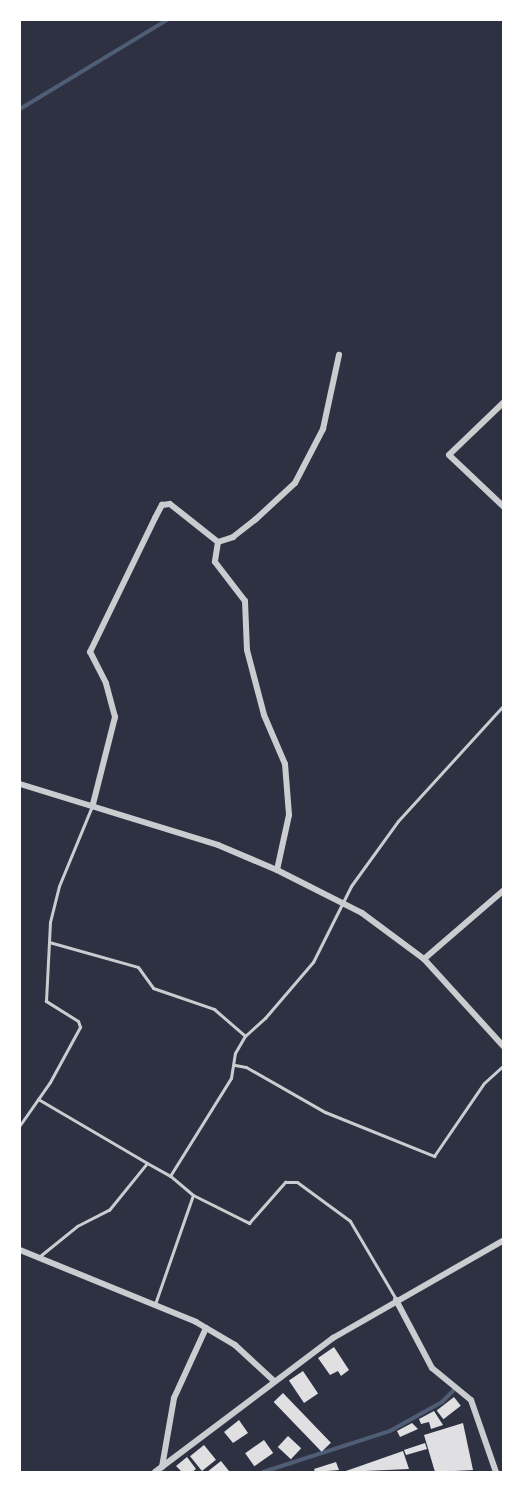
<!DOCTYPE html>
<html>
<head>
<meta charset="utf-8">
<style>
  body { margin:0 }
  #map { position:relative; width:523px; height:1492px; overflow:hidden; background:#2d3142; font-family:"Titillium Web",sans-serif }
  div>[style] { position:absolute }
  [style*='--x'] { left:calc(var(--x)*1px); top:calc(var(--y)*1px); width:calc(var(--w)*1px); rotate:calc(var(--a)*1deg) }
  .stream>* { height:4px; margin:-2px; padding:0 2px; transform-origin:2px; border-radius:2px; background:#4f5d75 }
  .building>* { inset:0; background:#e0e0e3; transform-origin:0 0 }
  .service>* { height:3px; margin:-1.5px; padding:0 1.5px; transform-origin:1.5px; border-radius:1.5px; background:#caccd0 }
  .minor>* { height:6px; margin:-3px; padding:0 3px; transform-origin:3px; border-radius:3px; background:#caccd0 }
  span { translate:-50% -50%; white-space:nowrap; text-align:center; line-height:1.15; -webkit-text-stroke:4.5px #fff; paint-order:stroke }
  .frame { position:absolute; inset:0; border:21px solid #fff; pointer-events:none }
</style>
</head>
<body>
<div id="map">
  <div class="stream">
    <div style="--x:20;--y:109;--w:172;--a:-31.2"></div>
    <div style="--x:263;--y:1472;--w:133;--a:-17.9"></div>
    <div style="--x:390;--y:1431;--w:60;--a:-29.1"></div>
    <div style="--x:442;--y:1402;--w:16;--a:-45"></div>
  </div>
  <div class="building">
    <div style="clip-path:polygon(334px 1347px,349px 1370px,341px 1376px,338px 1371px,330px 1375px,318px 1358px)"></div>
    <div style="left:303px;top:1371px;width:27px;height:17px;rotate:56deg"></div>
    <div style="left:283px;top:1393px;width:69px;height:13px;rotate:46deg"></div>
    <div style="left:454px;top:1397px;width:11px;height:22px;rotate:52deg"></div>
    <div style="clip-path:polygon(434px 1411px,443px 1425px,431px 1429px,429px 1422px,421px 1424px,419px 1419px)"></div>
    <div style="clip-path:polygon(239px 1420px,248px 1433px,233px 1443px,224px 1432px)"></div>
    <div style="clip-path:polygon(412px 1423px,418px 1429px,400px 1437px,397px 1431px)"></div>
    <div style="clip-path:polygon(463px 1423px,473px 1470px,435px 1472px,424px 1435px)"></div>
    <div style="left:288px;top:1436px;width:18px;height:15px;rotate:43deg"></div>
    <div style="left:264px;top:1440px;width:16px;height:23px;rotate:55deg"></div>
    <div style="clip-path:polygon(425px 1443px,427px 1449px,406px 1455px,404px 1450px)"></div>
    <div style="left:204px;top:1445px;width:19px;height:18px;rotate:51deg"></div>
    <div style="clip-path:polygon(403px 1451px,409px 1469px,343px 1472px)"></div>
    <div style="clip-path:polygon(187px 1457px,196px 1469px,192px 1472px,182px 1472px,176px 1466px)"></div>
    <div style="clip-path:polygon(221px 1461px,229px 1471px,207px 1472px)"></div>
    <div style="clip-path:polygon(336px 1462px,339px 1470px,315px 1472px,314px 1469px)"></div>
  </div>
  <div class="service">
    <div style="--x:49;--y:942;--w:92;--a:15.7"></div>
    <div style="--x:138;--y:967;--w:26;--a:54"></div>
    <div style="--x:153;--y:988;--w:65;--a:19"></div>
    <div style="--x:214;--y:1009;--w:40;--a:41"></div>
    <div style="--x:235;--y:1065;--w:11;--a:10"></div>
    <div style="--x:246;--y:1067;--w:91;--a:29.7"></div>
    <div style="--x:325;--y:1112;--w:118;--a:22"></div>
    <div style="--x:434;--y:1156;--w:88;--a:-55.6"></div>
    <div style="--x:484;--y:1083;--w:27;--a:-42"></div>
    <div style="--x:38;--y:1099;--w:126;--a:30.4"></div>
    <div style="--x:20;--y:1125;--w:52;--a:-55.1"></div>
    <div style="--x:50;--y:1082;--w:63;--a:-61.4"></div>
    <div style="--x:80;--y:1027;--w:6;--a:-108"></div>
    <div style="--x:78;--y:1021;--w:38;--a:-148"></div>
    <div style="--x:46;--y:1001;--w:79;--a:-87.1"></div>
    <div style="--x:50;--y:922;--w:37;--a:-76"></div>
    <div style="--x:59;--y:886;--w:87;--a:-67.6"></div>
    <div style="--x:193;--y:1195;--w:63;--a:26.6"></div>
    <div style="--x:249;--y:1223;--w:55;--a:-48.7"></div>
    <div style="--x:285;--y:1182;--w:12;--a:0"></div>
    <div style="--x:297;--y:1182;--w:66;--a:36.3"></div>
    <div style="--x:350;--y:1221;--w:91;--a:59.5"></div>
    <div style="--x:40;--y:1256;--w:48;--a:-39"></div>
    <div style="--x:77;--y:1226;--w:36;--a:-27"></div>
    <div style="--x:109;--y:1210;--w:60;--a:-51"></div>
    <div style="--x:147;--y:1163;--w:26;--a:29"></div>
    <div style="--x:170;--y:1176;--w:115;--a:-58.1"></div>
    <div style="--x:231;--y:1078;--w:25;--a:-81"></div>
    <div style="--x:235;--y:1053;--w:20;--a:-60"></div>
    <div style="--x:245;--y:1036;--w:27;--a:-42"></div>
    <div style="--x:265;--y:1018;--w:74;--a:-49.4"></div>
    <div style="--x:313;--y:962;--w:85;--a:-63.4"></div>
    <div style="--x:351;--y:886;--w:80;--a:-54.1"></div>
    <div style="--x:398;--y:821;--w:157;--a:-47.6"></div>
    <div style="--x:155;--y:1304;--w:115;--a:-70.8"></div>
    <div style="--x:193;--y:1195;--w:30;--a:-140"></div>
  </div>
  <div class="minor">
    <div style="--x:504;--y:402;--w:76;--a:136.1"></div>
    <div style="--x:449;--y:455;--w:76;--a:43.4"></div>
    <div style="--x:218;--y:542;--w:16;--a:-18"></div>
    <div style="--x:233;--y:537;--w:29;--a:-38"></div>
    <div style="--x:256;--y:519;--w:53;--a:-42.7"></div>
    <div style="--x:295;--y:483;--w:61;--a:-62.6"></div>
    <div style="--x:323;--y:429;--w:76;--a:-77.8"></div>
    <div style="--x:20;--y:784;--w:207;--a:17.1"></div>
    <div style="--x:218;--y:845;--w:64;--a:23"></div>
    <div style="--x:277;--y:870;--w:95;--a:26.8"></div>
    <div style="--x:362;--y:913;--w:77;--a:36.6"></div>
    <div style="--x:424;--y:959;--w:119;--a:47.7"></div>
    <div style="--x:93;--y:804;--w:90;--a:-75.8"></div>
    <div style="--x:115;--y:717;--w:35;--a:-105"></div>
    <div style="--x:106;--y:683;--w:35;--a:-117"></div>
    <div style="--x:90;--y:652;--w:149;--a:-64.1"></div>
    <div style="--x:155;--y:518;--w:15;--a:-62"></div>
    <div style="--x:162;--y:505;--w:8;--a:-7"></div>
    <div style="--x:170;--y:504;--w:61;--a:38.4"></div>
    <div style="--x:218;--y:542;--w:20;--a:99"></div>
    <div style="--x:215;--y:562;--w:49;--a:52.4"></div>
    <div style="--x:245;--y:601;--w:49;--a:87.7"></div>
    <div style="--x:247;--y:650;--w:67;--a:75.3"></div>
    <div style="--x:264;--y:715;--w:53;--a:66.8"></div>
    <div style="--x:285;--y:764;--w:51;--a:85.5"></div>
    <div style="--x:289;--y:815;--w:56;--a:102.3"></div>
    <div style="--x:424;--y:959;--w:106;--a:-40.8"></div>
    <div style="--x:20;--y:1250;--w:190;--a:22.2"></div>
    <div style="--x:196;--y:1322;--w:45;--a:30.5"></div>
    <div style="--x:235;--y:1345;--w:53;--a:42.7"></div>
    <div style="--x:396;--y:1300;--w:77;--a:62.1"></div>
    <div style="--x:432;--y:1368;--w:50;--a:39.4"></div>
    <div style="--x:471;--y:1400;--w:76;--a:70.9"></div>
    <div style="--x:162;--y:1467;--w:70;--a:-80.1"></div>
    <div style="--x:174;--y:1398;--w:77;--a:-65.4"></div>
    <div style="--x:155;--y:1472;--w:223;--a:-37"></div>
    <div style="--x:333;--y:1338;--w:197;--a:-29.8"></div>
  </div>
  <div class="frame"></div>
</div>
</body>
</html>
